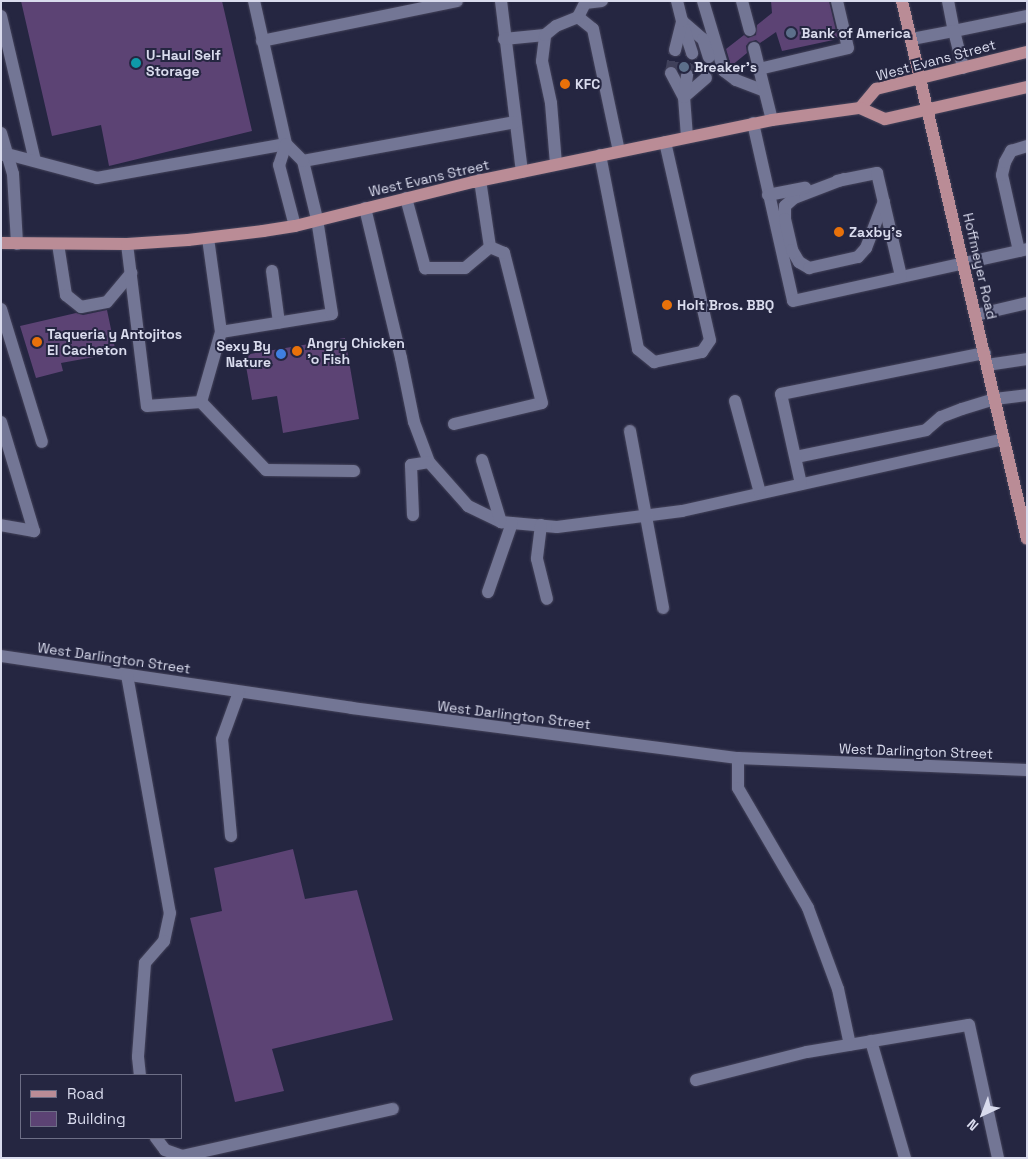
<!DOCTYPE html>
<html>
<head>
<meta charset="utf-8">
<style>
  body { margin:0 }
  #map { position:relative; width:1028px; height:1159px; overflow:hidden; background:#252641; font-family:"Space Grotesk",sans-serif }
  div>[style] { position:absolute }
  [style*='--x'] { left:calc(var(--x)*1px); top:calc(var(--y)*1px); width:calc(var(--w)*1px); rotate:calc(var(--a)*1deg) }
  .building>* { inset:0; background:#5c4374 }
  .minor-tunnel>* { height:12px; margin-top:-6px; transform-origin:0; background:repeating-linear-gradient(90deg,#40415b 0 12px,transparent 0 18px) }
  .roads { filter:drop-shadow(0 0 1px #44435a) drop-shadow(0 0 1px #44435a) }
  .minor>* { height:12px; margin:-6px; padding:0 6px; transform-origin:6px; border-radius:6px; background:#737695 }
  .major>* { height:12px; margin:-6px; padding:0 6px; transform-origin:6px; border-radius:6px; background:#ba8c96 }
  .dots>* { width:14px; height:14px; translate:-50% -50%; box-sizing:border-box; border:2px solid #252641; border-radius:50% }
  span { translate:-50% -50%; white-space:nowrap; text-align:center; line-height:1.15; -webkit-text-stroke:4px #252641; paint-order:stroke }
  .poi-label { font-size:14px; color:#d9dbed; font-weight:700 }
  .left { translate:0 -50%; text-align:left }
  .right { translate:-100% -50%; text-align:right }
  .street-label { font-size:14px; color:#d9dbed }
  .frame { position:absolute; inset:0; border:2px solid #d9dbed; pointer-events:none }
  .legend { position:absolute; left:20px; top:1074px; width:162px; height:65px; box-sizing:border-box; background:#252641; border:1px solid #6d6e86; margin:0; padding:6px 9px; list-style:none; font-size:15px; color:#d9dbed }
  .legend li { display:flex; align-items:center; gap:10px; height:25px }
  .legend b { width:25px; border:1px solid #6d6e86 }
  .north { position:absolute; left:958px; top:1089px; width:50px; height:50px; -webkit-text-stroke:4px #252641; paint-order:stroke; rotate:223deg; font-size:14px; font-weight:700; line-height:20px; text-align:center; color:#d9dbed }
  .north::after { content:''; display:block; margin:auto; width:18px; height:22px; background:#d9dbed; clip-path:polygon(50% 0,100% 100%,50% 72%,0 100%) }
</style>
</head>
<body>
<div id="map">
  <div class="building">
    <div style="clip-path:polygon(21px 1px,222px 1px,252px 131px,109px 166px,101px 125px,52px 136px)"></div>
    <div style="clip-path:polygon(771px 1px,829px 1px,838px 39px,782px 51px,776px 32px,760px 43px,756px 40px,749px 42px,746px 46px,747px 53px,731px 66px,726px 49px,744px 35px,748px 38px,756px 35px,757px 25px,772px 13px)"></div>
    <div style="clip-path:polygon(107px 310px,116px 353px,61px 363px,63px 371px,36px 378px,20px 326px,76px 313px,83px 315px)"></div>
    <div style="clip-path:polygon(345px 338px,359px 419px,283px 433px,277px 396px,252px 400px,244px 355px)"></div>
    <div style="clip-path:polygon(293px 849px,305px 899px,357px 890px,393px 1020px,272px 1049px,284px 1091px,235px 1102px,190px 918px,222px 911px,214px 868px)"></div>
  </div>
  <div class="minor-tunnel">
    <div style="--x:671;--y:73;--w:23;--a:-80"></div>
    <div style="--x:687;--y:75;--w:23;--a:-77"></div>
    <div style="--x:706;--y:78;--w:21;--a:-82"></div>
  </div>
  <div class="roads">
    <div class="minor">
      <div style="--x:501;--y:1;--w:172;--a:83"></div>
      <div style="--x:703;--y:1;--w:73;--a:73.3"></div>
      <div style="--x:724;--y:71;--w:15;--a:37"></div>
      <div style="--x:736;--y:80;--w:30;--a:21"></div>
      <div style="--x:742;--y:1;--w:30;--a:75"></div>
      <div style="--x:948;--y:1;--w:31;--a:79"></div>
      <div style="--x:954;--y:31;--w:75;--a:-11.6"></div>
      <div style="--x:1;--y:16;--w:149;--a:76.8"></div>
      <div style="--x:578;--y:17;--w:19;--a:39"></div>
      <div style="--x:593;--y:29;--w:125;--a:78"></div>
      <div style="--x:682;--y:21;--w:28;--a:41"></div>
      <div style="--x:703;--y:39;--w:19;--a:72"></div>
      <div style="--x:682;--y:22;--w:33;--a:72"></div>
      <div style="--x:504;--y:39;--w:41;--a:-5.6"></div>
      <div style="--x:912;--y:39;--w:43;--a:-10.8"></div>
      <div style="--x:954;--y:31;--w:38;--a:76"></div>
      <div style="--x:262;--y:41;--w:199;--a:-11.6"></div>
      <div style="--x:754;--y:48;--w:74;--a:76"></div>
      <div style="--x:675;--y:50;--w:30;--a:-76"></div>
      <div style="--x:682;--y:21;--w:21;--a:-104"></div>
      <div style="--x:759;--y:69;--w:91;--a:-13.3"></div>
      <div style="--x:848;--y:48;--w:48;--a:-103.2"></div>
      <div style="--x:671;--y:73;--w:27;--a:62"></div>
      <div style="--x:684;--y:97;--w:40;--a:85.7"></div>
      <div style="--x:684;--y:97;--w:29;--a:-41"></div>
      <div style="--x:684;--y:97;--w:22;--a:-82"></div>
      <div style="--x:753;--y:123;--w:182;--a:77.3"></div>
      <div style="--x:793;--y:301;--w:240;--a:-12.5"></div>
      <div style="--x:1;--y:133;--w:43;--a:73.7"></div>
      <div style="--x:13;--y:174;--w:70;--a:86.7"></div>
      <div style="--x:1;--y:155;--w:6;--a:-9"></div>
      <div style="--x:7;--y:154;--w:93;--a:14.9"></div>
      <div style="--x:97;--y:178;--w:192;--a:-10.2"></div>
      <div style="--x:286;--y:144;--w:147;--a:-102.6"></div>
      <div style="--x:600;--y:155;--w:198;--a:78.9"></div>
      <div style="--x:638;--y:349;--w:21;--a:39"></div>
      <div style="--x:654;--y:362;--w:49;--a:-11.8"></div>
      <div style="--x:702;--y:352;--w:14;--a:-56"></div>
      <div style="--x:710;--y:340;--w:203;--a:-102.8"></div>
      <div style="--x:303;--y:161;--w:216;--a:-10.4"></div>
      <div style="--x:556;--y:164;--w:61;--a:-94.7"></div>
      <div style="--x:551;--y:103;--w:43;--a:-102.1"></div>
      <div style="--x:542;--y:61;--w:26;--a:-83"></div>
      <div style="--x:545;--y:35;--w:14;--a:-39"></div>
      <div style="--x:556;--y:26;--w:24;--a:-22"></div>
      <div style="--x:578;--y:17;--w:16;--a:-63"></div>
      <div style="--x:585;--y:3;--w:17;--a:-7"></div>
      <div style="--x:844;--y:179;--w:53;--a:159.2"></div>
      <div style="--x:794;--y:198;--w:12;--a:138"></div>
      <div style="--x:785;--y:206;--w:13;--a:90"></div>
      <div style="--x:785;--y:219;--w:32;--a:77"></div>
      <div style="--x:792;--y:250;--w:14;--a:60"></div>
      <div style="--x:799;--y:262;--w:12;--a:31"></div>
      <div style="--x:809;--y:268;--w:50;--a:-12.7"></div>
      <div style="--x:858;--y:257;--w:12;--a:-48"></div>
      <div style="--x:866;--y:248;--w:50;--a:-69"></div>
      <div style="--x:837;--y:181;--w:41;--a:-11.3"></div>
      <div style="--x:877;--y:173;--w:106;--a:76.9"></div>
      <div style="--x:768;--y:195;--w:38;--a:-11"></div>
      <div style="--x:406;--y:198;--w:73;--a:74.8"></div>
      <div style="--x:425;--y:268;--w:40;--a:0"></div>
      <div style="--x:465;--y:268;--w:33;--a:-40"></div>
      <div style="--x:490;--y:247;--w:68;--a:-98.5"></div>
      <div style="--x:365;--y:208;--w:154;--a:76.5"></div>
      <div style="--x:401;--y:358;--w:65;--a:78.5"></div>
      <div style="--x:414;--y:422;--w:43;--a:69.4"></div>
      <div style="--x:429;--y:462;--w:59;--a:48.4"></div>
      <div style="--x:468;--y:506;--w:37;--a:26"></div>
      <div style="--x:501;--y:522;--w:56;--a:5.1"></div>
      <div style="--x:557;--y:527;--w:126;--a:-7.3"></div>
      <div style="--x:682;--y:511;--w:330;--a:-12.6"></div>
      <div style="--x:58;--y:244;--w:52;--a:81.1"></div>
      <div style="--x:66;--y:295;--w:19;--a:39"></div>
      <div style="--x:81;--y:307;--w:26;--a:-11"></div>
      <div style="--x:107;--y:302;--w:38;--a:-50"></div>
      <div style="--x:127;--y:244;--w:163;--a:83"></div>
      <div style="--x:147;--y:406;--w:54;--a:-4.2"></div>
      <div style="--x:201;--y:402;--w:73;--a:-74.1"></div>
      <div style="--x:221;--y:332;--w:95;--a:-97.9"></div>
      <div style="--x:1019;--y:251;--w:78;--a:-102.6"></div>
      <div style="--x:1002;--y:175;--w:13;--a:-77"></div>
      <div style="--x:1005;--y:162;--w:13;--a:-61"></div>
      <div style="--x:1011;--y:151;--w:17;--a:-17"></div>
      <div style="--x:272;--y:271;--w:52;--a:82.3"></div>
      <div style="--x:1;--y:309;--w:139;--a:72.9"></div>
      <div style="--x:976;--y:315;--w:52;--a:-13.2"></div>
      <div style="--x:221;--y:332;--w:112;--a:-9.2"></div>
      <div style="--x:332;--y:314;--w:96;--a:-99"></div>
      <div style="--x:317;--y:219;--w:60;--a:-103.6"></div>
      <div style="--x:303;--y:161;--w:24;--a:-135"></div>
      <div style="--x:286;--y:144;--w:22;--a:108"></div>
      <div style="--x:279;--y:165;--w:63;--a:75.3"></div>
      <div style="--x:987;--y:365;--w:40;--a:-8.5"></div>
      <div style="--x:735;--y:401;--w:95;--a:74.8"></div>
      <div style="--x:201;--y:402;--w:94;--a:46.3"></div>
      <div style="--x:266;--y:470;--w:88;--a:0.7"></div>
      <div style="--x:1;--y:422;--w:114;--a:73.2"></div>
      <div style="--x:34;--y:531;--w:34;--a:-170"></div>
      <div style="--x:454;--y:424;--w:90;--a:-13.4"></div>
      <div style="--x:542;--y:403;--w:155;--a:-104.2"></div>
      <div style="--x:504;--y:253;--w:15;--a:-157"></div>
      <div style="--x:630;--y:431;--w:180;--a:79.4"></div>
      <div style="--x:796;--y:457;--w:133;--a:-11.7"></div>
      <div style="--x:926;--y:430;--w:20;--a:-41"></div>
      <div style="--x:941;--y:417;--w:22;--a:-21"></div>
      <div style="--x:962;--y:409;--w:34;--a:-17"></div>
      <div style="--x:995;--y:399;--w:32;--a:-7"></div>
      <div style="--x:482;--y:460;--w:65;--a:73"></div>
      <div style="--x:801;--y:484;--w:92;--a:-102.5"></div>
      <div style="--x:781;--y:394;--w:208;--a:-11.4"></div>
      <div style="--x:413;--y:515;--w:50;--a:-92.3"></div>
      <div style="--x:411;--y:465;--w:18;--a:-9"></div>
      <div style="--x:541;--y:525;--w:34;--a:97"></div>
      <div style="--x:537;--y:559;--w:41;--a:76"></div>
      <div style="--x:488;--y:592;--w:73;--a:-70.8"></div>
      <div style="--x:1;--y:656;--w:355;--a:8.4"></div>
      <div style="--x:352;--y:708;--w:389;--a:7.4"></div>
      <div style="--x:738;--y:758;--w:289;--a:2.4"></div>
      <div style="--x:127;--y:675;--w:242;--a:79.8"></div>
      <div style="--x:170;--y:913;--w:29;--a:102"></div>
      <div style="--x:164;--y:941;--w:29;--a:131"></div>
      <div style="--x:145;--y:963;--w:94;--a:94.3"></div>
      <div style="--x:138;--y:1057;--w:18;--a:84"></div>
      <div style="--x:738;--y:758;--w:30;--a:90"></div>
      <div style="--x:738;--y:788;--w:139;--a:59.7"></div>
      <div style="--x:808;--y:908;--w:86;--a:69.7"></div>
      <div style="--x:838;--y:989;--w:57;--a:77.9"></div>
      <div style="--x:231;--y:836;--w:97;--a:-95.3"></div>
      <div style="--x:222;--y:739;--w:50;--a:-70.1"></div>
      <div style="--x:871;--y:1041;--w:122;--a:73.8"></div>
      <div style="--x:696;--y:1080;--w:114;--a:-14.2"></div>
      <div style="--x:807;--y:1052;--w:164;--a:-9.5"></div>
      <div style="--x:969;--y:1025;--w:136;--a:77.7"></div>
      <div style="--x:156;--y:1138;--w:15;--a:53"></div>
      <div style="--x:165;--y:1150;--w:18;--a:19"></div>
      <div style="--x:182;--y:1156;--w:216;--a:-12.6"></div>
    </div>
    <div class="major">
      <div style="--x:902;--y:1;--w:552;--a:76.92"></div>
      <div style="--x:860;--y:108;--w:25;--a:-50"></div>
      <div style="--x:876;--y:89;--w:155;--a:-13.8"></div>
      <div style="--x:1;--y:243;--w:126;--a:0.5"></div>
      <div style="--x:127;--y:244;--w:61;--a:-3.8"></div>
      <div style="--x:188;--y:240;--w:76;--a:-6.8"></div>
      <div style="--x:263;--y:231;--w:32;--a:-9"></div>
      <div style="--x:295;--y:226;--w:183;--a:-13.9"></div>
      <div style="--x:473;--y:182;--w:305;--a:-11.7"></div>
      <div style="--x:772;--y:120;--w:89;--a:-7.8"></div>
      <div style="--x:860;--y:108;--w:27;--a:24"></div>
      <div style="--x:885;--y:119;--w:146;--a:-12.7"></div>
    </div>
  </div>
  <div class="dots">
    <div style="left:791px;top:33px;background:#5c6f8a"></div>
    <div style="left:136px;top:63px;background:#0f9aa8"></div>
    <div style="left:684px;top:67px;background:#5c6f8a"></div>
    <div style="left:565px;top:84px;background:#e8710a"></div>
    <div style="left:839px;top:232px;background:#e8710a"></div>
    <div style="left:667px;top:305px;background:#e8710a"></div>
    <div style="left:37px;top:342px;background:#e8710a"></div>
    <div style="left:297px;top:351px;background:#e8710a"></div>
    <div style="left:281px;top:354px;background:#3f7fe0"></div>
  </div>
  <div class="poi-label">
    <span class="left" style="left:801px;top:33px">Bank of America</span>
    <span class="left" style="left:146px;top:63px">U-Haul Self<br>Storage</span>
    <span class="left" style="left:694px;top:67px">Breaker's</span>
    <span class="left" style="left:575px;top:84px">KFC</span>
    <span class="left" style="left:849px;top:232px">Zaxby's</span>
    <span class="left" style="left:677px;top:305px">Holt Bros. BBQ</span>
    <span class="left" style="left:47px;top:342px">Taqueria y Antojitos<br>El Cacheton</span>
    <span class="left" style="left:307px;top:351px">Angry Chicken<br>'o Fish</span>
    <span class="right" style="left:271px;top:354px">Sexy By<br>Nature</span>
  </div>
  <div class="street-label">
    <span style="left:936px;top:60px;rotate:-15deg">West Evans Street</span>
    <span style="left:429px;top:178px;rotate:-13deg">West Evans Street</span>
    <span style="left:980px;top:266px;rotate:77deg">Hoffmeyer Road</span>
    <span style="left:114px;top:658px;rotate:8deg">West Darlington Street</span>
    <span style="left:514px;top:715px;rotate:7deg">West Darlington Street</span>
    <span style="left:916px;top:751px;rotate:2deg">West Darlington Street</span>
  </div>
  <div class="frame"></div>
  <ul class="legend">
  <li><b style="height:6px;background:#ba8c96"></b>Road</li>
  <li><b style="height:14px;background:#5c4374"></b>Building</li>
  </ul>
  <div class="north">N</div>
</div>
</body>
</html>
